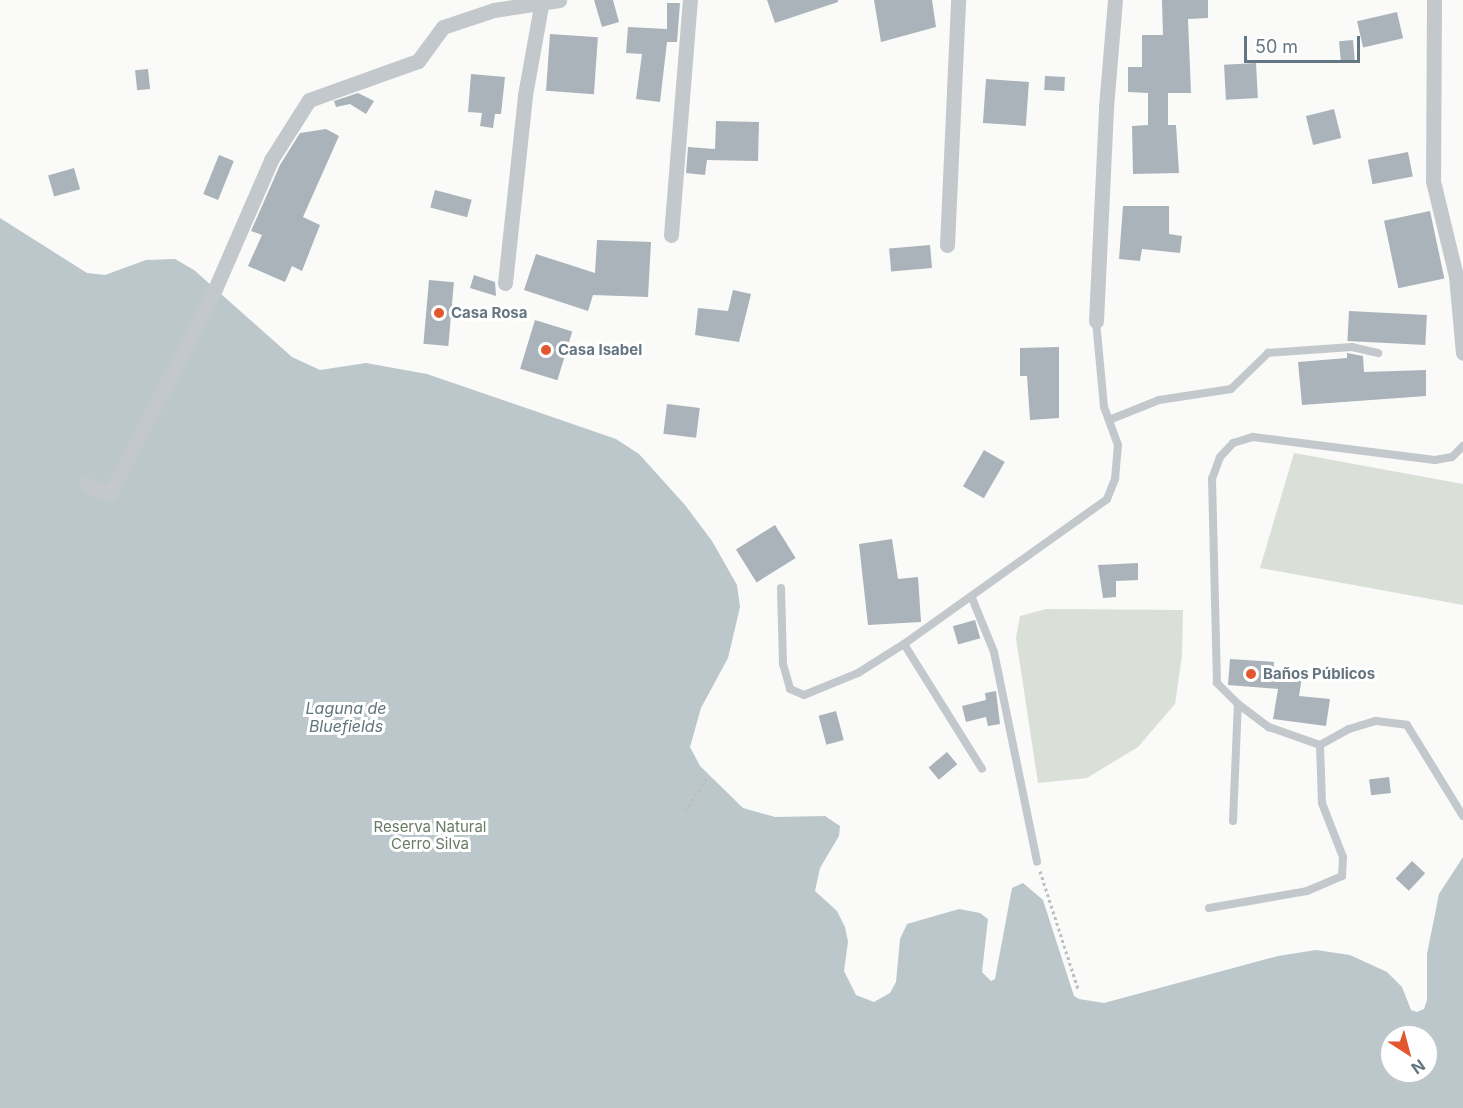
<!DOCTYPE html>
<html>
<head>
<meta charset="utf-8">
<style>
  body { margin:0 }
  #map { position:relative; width:1463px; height:1108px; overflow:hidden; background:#fafaf8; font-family:Inter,sans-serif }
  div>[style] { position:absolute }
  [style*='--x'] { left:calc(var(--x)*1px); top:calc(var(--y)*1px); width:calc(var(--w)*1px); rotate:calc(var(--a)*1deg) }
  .green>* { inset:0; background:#dadfd7 }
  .water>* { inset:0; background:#bbc7cb }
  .building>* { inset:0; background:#aab3b9; transform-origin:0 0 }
  .path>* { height:3px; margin-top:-1.5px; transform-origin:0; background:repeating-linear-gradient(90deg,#bbbfc2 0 3px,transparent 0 6px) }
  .lane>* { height:8px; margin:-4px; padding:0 4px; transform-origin:4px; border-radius:4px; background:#c3c8cc }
  .street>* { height:15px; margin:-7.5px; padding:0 7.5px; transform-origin:7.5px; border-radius:7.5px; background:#c3c8cc }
  .dots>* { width:16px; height:16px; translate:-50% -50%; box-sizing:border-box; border:3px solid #fff; border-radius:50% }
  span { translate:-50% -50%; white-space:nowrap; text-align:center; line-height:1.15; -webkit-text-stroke:6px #fff; paint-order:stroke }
  .poi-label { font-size:15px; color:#657683; font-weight:700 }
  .left { translate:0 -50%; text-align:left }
  .park-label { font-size:15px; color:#687a64 }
  .water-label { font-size:16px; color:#60757c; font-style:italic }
  .north { position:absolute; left:1379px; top:1024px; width:60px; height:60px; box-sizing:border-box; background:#fff; border:2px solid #c1c8cd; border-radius:50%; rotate:144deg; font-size:16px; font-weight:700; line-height:24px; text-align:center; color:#657683 }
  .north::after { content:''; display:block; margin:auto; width:21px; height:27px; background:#e4572e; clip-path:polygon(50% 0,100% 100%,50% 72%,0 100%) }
  .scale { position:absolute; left:1244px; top:36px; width:116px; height:27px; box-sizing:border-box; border:3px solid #657683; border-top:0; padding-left:8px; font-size:18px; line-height:21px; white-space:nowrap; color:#657683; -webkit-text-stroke:4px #fff; paint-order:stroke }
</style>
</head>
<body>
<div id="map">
  <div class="green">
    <div style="clip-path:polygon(1294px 453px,1463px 484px,1463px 605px,1260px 568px)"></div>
    <div style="clip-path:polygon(1046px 609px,1183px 610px,1182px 656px,1175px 704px,1138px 747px,1087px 778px,1038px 783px,1016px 638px,1020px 616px)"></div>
  </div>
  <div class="water">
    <div style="clip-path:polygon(evenodd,0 218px,87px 273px,105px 275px,146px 260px,175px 259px,194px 270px,292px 357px,320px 370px,366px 363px,427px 374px,616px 439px,639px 454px,685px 505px,712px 541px,737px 585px,740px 607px,728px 658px,701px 708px,690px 747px,700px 766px,743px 808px,775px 817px,825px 816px,840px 826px,839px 836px,820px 868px,815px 891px,837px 911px,845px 927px,848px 942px,844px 971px,856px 995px,874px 1002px,890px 993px,896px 982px,900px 939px,907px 924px,959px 909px,980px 913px,988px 919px,982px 972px,991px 981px,995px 979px,1012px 888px,1023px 883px,1043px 900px,1074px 996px,1079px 999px,1104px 1003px,1278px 956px,1316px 950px,1350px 955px,1387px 972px,1402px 987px,1411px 1010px,1417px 1012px,1424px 1009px,1427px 1000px,1427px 954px,1439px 894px,1463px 857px,1463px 1108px,0 1108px,0 218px,1391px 1036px,1427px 1036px,1427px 1072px,1391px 1072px,1391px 1036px)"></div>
  </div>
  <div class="building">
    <div style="clip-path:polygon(594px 0,613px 0,619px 22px,602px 27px)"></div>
    <div style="clip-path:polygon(767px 0,838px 0,838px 2px,775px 23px)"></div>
    <div style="clip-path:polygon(874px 0,932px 0,936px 27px,881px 42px)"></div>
    <div style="clip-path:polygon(1162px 0,1208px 0,1208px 18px,1188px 19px,1191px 93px,1168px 93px,1168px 125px,1176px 125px,1179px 173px,1133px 174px,1132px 126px,1148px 125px,1148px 93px,1128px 92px,1128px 67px,1142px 67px,1142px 35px,1163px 35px)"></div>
    <div style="clip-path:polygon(667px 3px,680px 3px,677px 42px,667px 42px,660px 102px,636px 99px,642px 54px,626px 53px,628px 27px,667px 29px)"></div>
    <div style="left:1397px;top:12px;width:27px;height:41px;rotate:77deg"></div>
    <div style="left:550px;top:34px;width:48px;height:57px;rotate:4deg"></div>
    <div style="left:1353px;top:40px;width:21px;height:14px;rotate:85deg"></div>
    <div style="left:1256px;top:63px;width:35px;height:32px;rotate:87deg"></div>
    <div style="left:148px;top:69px;width:20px;height:13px;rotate:84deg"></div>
    <div style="clip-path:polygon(471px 74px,505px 77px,501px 114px,495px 114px,493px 128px,480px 126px,482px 113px,468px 112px)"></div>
    <div style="left:1045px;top:76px;width:20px;height:14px;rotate:3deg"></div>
    <div style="left:986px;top:79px;width:43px;height:44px;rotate:4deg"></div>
    <div style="clip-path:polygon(358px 93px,374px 101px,366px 114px,350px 104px,336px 107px,334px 101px)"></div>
    <div style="left:1334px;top:109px;width:30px;height:29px;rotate:76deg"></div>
    <div style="clip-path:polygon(716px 121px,759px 122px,758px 161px,707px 160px,705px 175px,686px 173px,688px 147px,715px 149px)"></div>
    <div style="clip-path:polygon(326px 129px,339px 136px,303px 217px,320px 225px,302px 271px,292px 266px,285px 282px,248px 266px,262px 235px,251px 231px,280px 165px,300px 133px)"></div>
    <div style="left:1408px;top:152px;width:25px;height:41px;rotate:79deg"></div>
    <div style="left:219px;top:155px;width:16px;height:42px;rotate:22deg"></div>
    <div style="left:74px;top:168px;width:22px;height:27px;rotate:74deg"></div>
    <div style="left:435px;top:190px;width:38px;height:18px;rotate:15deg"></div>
    <div style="clip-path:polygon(1123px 206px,1169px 206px,1169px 234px,1182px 236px,1180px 253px,1142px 249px,1140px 261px,1119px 259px)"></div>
    <div style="left:1430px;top:211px;width:69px;height:47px;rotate:78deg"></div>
    <div style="clip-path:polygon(597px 240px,651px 242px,648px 297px,593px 295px,588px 311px,524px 290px,536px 254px,595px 273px)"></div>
    <div style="left:930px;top:245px;width:23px;height:41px;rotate:85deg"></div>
    <div style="clip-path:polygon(474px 275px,495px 282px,496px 296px,470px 288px)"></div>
    <div style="left:429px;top:280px;width:25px;height:64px;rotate:5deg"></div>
    <div style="clip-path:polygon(733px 290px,751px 294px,739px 342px,695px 335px,698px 308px,728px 311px)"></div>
    <div style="left:1349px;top:311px;width:78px;height:30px;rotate:3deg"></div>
    <div style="left:535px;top:320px;width:39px;height:51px;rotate:17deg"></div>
    <div style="clip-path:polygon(1059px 347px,1059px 418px,1030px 420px,1027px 376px,1020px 376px,1020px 348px)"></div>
    <div style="clip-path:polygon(1347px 353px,1363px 356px,1364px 372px,1426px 370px,1426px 396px,1302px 405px,1298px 362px,1347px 358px)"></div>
    <div style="left:667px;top:404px;width:33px;height:30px;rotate:7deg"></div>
    <div style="left:984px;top:450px;width:24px;height:42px;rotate:30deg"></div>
    <div style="left:775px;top:525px;width:39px;height:46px;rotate:58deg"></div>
    <div style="clip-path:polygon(892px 539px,898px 579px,918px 577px,921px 622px,868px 625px,859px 544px)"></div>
    <div style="clip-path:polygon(1138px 563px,1138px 580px,1116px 581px,1116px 597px,1103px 598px,1098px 565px)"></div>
    <div style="left:975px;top:620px;width:19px;height:23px;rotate:74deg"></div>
    <div style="clip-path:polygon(1230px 659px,1274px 662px,1273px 674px,1302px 677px,1299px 696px,1330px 699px,1326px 726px,1273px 719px,1278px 689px,1228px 685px)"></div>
    <div style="clip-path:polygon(996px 691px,1000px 724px,988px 726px,986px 717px,966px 722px,962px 706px,986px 700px,985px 693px)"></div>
    <div style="left:836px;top:711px;width:30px;height:18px;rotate:75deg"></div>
    <div style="left:947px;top:752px;width:16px;height:24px;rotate:50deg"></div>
    <div style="left:1389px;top:777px;width:16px;height:20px;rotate:83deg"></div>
    <div style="left:1412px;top:861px;width:18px;height:24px;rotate:43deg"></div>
  </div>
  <div class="path">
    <div style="--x:685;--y:811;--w:42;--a:-56.7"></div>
    <div style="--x:1040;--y:871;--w:124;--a:72.1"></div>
  </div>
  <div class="lane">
    <div style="--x:1109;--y:420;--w:54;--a:-21.8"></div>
    <div style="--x:1159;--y:400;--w:73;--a:-8.7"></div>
    <div style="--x:1231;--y:389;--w:52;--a:-44.2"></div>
    <div style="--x:1268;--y:353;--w:84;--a:-4.1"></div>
    <div style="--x:1352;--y:347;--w:27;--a:13"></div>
    <div style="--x:781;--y:588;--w:76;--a:88.5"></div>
    <div style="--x:783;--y:664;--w:26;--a:74"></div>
    <div style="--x:790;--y:689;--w:15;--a:23"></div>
    <div style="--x:804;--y:695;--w:58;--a:-22.2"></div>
    <div style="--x:858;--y:673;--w:54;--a:-32.2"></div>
    <div style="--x:904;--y:644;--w:147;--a:58"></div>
    <div style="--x:972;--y:598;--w:58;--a:67.8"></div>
    <div style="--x:994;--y:652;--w:214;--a:78.4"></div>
    <div style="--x:904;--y:644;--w:249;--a:-35.5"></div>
    <div style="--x:1107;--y:499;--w:22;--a:-68"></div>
    <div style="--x:1115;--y:479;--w:34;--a:-85"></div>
    <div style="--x:1118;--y:445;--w:40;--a:-110.2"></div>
    <div style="--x:1104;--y:407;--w:86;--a:-95.3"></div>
    <div style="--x:1238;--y:704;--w:30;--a:-135"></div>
    <div style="--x:1217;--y:683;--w:204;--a:-91.4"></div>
    <div style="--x:1212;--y:479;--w:23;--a:-70"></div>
    <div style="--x:1220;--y:457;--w:19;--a:-47"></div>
    <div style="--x:1233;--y:443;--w:21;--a:-17"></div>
    <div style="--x:1253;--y:437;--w:183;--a:7.2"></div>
    <div style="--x:1435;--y:460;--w:17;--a:-10"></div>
    <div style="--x:1452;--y:457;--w:16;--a:-45"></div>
    <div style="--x:1233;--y:821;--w:117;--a:-87.6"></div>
    <div style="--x:1238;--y:704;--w:39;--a:37"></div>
    <div style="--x:1269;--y:727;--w:54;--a:19.4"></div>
    <div style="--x:1209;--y:908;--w:99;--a:-9.8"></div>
    <div style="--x:1307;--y:891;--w:38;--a:-23"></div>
    <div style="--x:1342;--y:876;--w:19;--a:-87"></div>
    <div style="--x:1343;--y:857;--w:58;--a:-111.3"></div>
    <div style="--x:1322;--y:803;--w:58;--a:-92"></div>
    <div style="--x:1320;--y:745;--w:33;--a:-29"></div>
    <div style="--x:1349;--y:729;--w:28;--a:-17"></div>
    <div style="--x:1376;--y:721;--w:31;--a:7"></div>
    <div style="--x:1407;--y:725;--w:107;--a:58.4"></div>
  </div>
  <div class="street">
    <div style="--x:1434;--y:0;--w:181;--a:90.3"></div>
    <div style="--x:1433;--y:181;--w:98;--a:76.4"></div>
    <div style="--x:1456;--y:276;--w:77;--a:84.8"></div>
    <div style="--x:671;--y:235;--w:236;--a:-85.4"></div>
    <div style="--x:947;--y:245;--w:245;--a:-87.4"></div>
    <div style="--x:505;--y:283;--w:189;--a:-83.9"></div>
    <div style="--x:525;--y:95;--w:90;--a:-79.8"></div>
    <div style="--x:1096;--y:321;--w:214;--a:-87.3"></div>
    <div style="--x:1106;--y:107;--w:107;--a:-85.2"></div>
    <div style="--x:86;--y:484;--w:25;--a:26"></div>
    <div style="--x:109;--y:495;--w:232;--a:-62.8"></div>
    <div style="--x:215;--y:289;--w:141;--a:-66.5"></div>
    <div style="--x:271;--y:160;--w:71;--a:-57.7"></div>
    <div style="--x:309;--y:100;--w:116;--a:-19.7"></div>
    <div style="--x:418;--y:61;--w:42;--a:-53.7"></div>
    <div style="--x:443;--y:27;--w:54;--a:-18.4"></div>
    <div style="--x:494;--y:10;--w:66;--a:-8.7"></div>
  </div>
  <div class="dots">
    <div style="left:439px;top:313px;background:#e4572e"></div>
    <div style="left:546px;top:350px;background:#e4572e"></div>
    <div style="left:1251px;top:674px;background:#e4572e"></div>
  </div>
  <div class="poi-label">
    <span class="left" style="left:451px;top:313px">Casa Rosa</span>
    <span class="left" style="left:558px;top:350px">Casa Isabel</span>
    <span class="left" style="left:1263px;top:674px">Baños Públicos</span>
  </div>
  <div class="park-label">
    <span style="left:430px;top:835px">Reserva Natural<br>Cerro Silva</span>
  </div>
  <div class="water-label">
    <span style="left:346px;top:717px">Laguna de<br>Bluefields</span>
  </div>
  <div class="north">N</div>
  <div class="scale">50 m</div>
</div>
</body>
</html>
